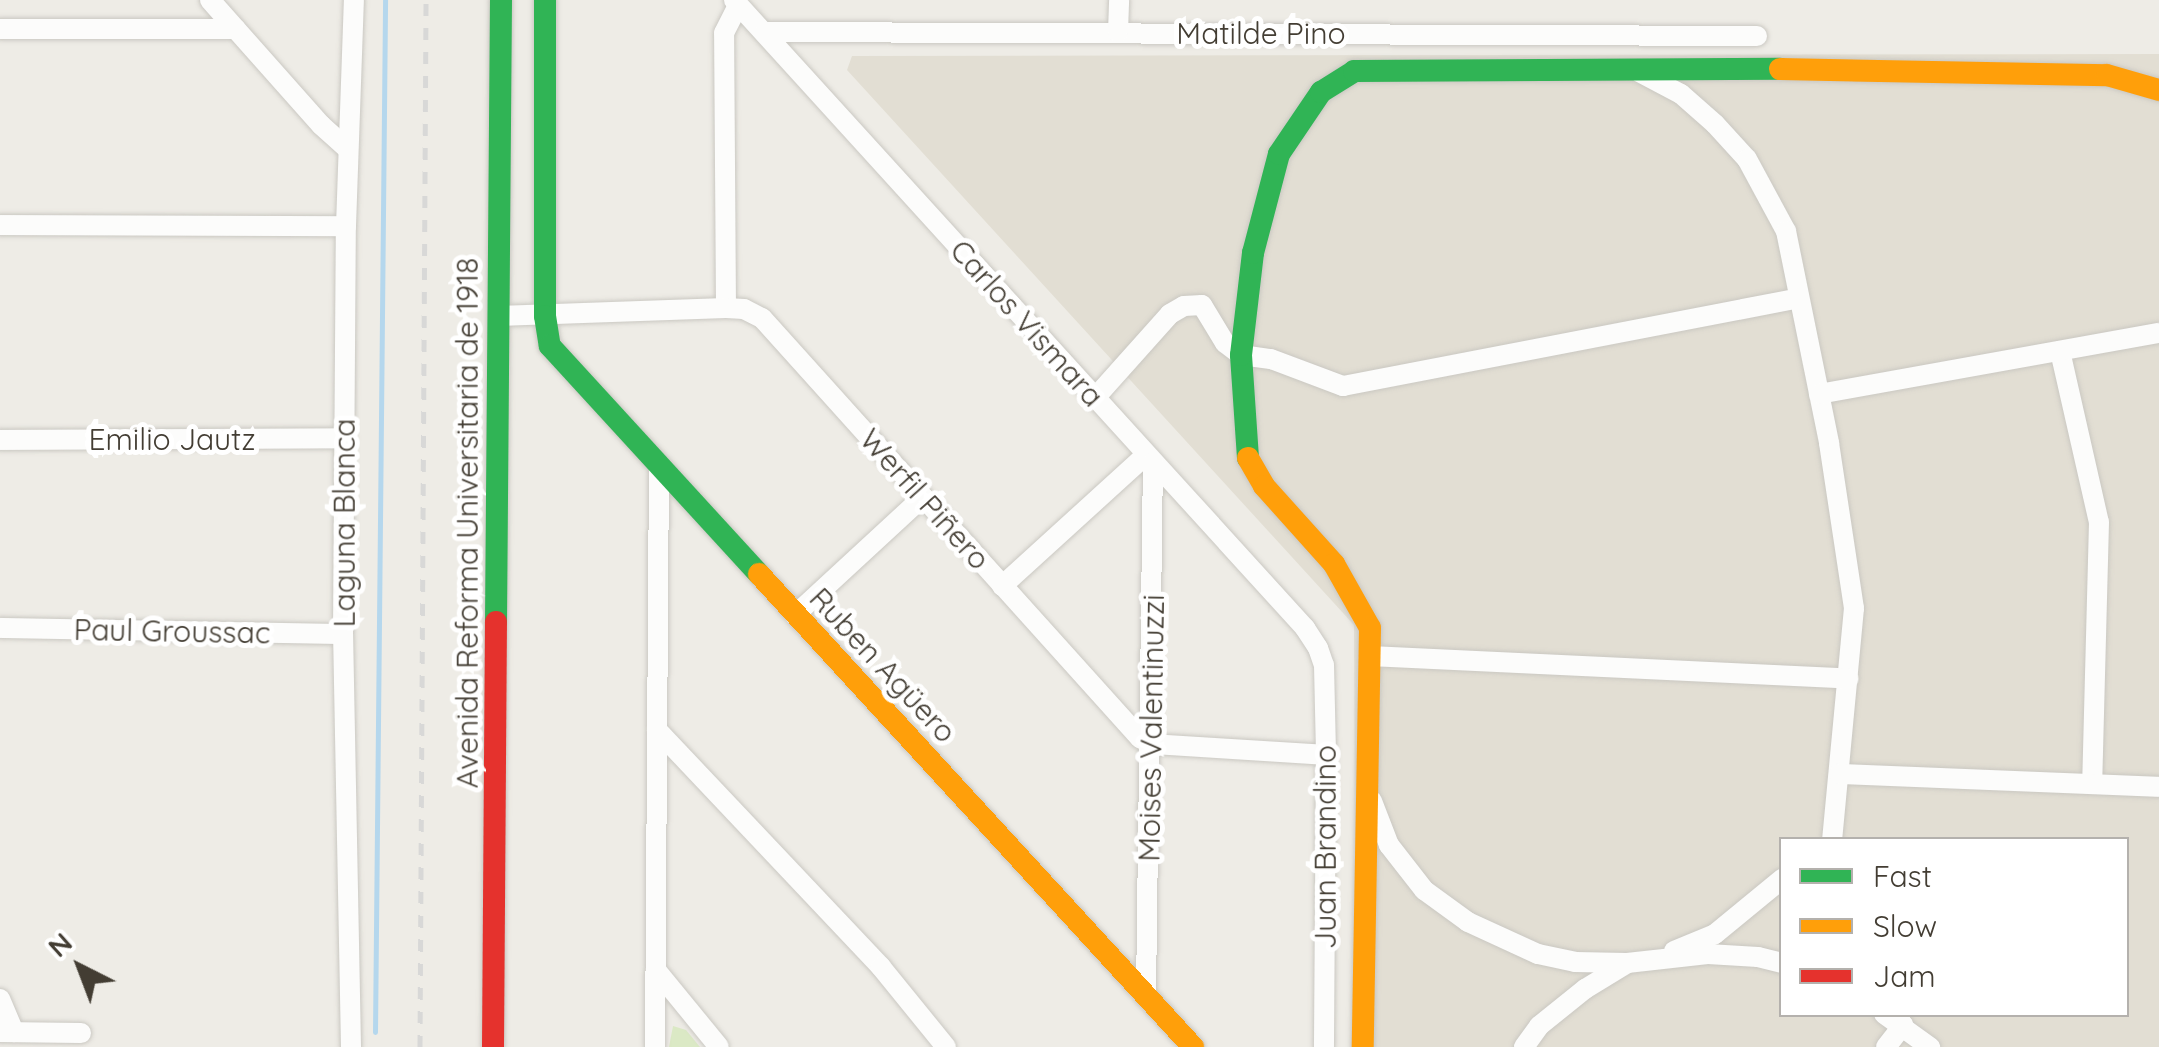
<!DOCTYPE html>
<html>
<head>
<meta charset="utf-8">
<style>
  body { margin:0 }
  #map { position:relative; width:2159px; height:1047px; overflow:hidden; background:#eeece6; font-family:Quicksand,sans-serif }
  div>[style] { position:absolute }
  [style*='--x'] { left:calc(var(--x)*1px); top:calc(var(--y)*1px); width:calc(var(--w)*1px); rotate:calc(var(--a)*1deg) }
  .residential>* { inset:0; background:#e2ded3 }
  .green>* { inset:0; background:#dbe9c5 }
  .stream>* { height:5px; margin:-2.5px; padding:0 2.5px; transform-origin:2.5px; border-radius:2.5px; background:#b5d7ed }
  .roads { filter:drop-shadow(0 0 2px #cac8c2) drop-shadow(0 0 2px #cac8c2) }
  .street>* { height:20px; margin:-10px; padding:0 10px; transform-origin:10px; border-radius:10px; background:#fcfcfb }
  .fast>* { height:22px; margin:-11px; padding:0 11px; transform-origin:11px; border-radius:11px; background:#30b455 }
  .slow>* { height:22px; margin:-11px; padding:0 11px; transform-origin:11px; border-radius:11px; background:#ff9f0a }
  .jam>* { height:22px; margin:-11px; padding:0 11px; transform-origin:11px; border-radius:11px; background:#e5322d }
  .rail>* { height:5px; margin-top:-2.5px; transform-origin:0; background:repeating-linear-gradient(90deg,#d8d8d7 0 12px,transparent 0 24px) }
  span { translate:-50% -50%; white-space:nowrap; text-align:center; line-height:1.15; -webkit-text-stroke:10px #fff; paint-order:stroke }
  .street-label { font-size:30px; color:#433d33 }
  .legend { position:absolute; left:1779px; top:837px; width:350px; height:180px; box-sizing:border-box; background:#fff; border:2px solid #b4b1ad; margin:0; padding:12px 18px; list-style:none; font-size:30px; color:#433d33 }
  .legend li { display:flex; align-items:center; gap:20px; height:50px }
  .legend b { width:50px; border:2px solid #b4b1ad }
  .north { position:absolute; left:30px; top:917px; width:100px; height:100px; -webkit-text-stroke:8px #fff; paint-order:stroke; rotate:318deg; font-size:28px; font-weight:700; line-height:40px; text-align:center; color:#433d33 }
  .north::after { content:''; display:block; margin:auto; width:35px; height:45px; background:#433d33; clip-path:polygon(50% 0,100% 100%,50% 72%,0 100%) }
</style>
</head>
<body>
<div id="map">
  <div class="residential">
    <div style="clip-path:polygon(evenodd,2159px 54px,2159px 1047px,1356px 1047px,1354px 625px,847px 70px,852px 56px,2159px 54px,1782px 840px,2126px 840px,2126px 1014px,1782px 1014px,1782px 840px)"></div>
  </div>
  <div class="green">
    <div style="clip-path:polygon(673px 1026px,686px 1030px,700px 1047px,669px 1047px)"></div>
  </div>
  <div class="stream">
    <div style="--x:375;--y:1032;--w:1032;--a:-89.44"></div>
  </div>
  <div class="roads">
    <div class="street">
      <div style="--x:210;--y:0;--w:167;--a:48.4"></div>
      <div style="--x:321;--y:125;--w:36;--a:42"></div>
      <div style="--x:734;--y:0;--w:849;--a:47.72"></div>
      <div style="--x:1305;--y:628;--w:24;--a:57"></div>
      <div style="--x:1318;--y:648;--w:18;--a:71"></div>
      <div style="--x:1324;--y:665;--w:90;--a:88.7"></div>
      <div style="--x:1326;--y:755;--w:292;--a:90.4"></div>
      <div style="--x:0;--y:29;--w:236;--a:0"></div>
      <div style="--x:765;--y:32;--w:992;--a:0.23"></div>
      <div style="--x:1118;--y:32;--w:32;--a:-88"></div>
      <div style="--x:1639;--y:72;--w:47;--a:27.6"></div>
      <div style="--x:1681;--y:94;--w:45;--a:41.4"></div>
      <div style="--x:1715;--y:124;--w:47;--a:47.6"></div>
      <div style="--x:1747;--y:159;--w:82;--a:61.6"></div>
      <div style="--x:1786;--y:231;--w:216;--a:78.5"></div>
      <div style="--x:1829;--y:443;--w:167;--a:81.4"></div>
      <div style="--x:1854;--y:608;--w:233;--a:95.4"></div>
      <div style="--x:0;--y:225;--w:346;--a:0.2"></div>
      <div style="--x:726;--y:308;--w:275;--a:-90.4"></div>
      <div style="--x:724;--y:33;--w:31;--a:-63"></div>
      <div style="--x:498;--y:316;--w:228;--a:-2"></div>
      <div style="--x:726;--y:308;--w:18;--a:3"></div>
      <div style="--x:744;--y:309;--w:20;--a:27"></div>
      <div style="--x:762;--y:318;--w:565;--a:48.01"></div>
      <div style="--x:1140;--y:738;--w:13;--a:27"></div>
      <div style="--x:1152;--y:744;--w:174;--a:3.6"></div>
      <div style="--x:2060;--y:351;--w:175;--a:77.2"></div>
      <div style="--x:2099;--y:522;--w:262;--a:91.5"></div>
      <div style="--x:1819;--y:394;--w:345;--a:-10.2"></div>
      <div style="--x:1094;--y:399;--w:114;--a:-48.2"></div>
      <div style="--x:1170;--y:314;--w:16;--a:-30"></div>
      <div style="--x:1184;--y:306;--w:18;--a:-3"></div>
      <div style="--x:1202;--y:305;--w:44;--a:58.8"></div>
      <div style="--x:1225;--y:343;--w:20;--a:37"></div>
      <div style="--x:1241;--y:355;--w:30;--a:8"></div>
      <div style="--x:1271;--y:359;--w:77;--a:20.6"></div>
      <div style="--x:1343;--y:386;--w:464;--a:-10.9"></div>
      <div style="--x:0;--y:440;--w:345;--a:-0.3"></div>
      <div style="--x:1002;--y:586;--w:195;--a:-42.3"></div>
      <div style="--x:795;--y:615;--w:174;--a:-42.7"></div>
      <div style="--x:0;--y:628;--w:343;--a:1"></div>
      <div style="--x:1369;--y:656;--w:480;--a:2.7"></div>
      <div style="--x:657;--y:730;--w:326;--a:46.6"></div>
      <div style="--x:881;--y:967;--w:103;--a:50.9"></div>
      <div style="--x:1839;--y:774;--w:320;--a:2.3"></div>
      <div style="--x:1372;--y:801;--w:47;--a:68.9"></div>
      <div style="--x:1389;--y:845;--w:57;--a:52.1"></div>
      <div style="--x:1424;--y:890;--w:54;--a:36"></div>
      <div style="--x:1468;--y:922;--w:77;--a:24.6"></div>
      <div style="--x:1538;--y:954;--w:38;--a:12"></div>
      <div style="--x:1575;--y:962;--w:52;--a:1.1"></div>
      <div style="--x:1627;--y:963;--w:81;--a:-6.3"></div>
      <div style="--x:1708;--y:954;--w:50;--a:3.4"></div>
      <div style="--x:1758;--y:957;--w:25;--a:14"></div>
      <div style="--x:1674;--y:951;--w:44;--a:-22.5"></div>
      <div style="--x:1715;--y:934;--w:87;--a:-39.4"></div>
      <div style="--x:656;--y:970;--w:99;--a:50.7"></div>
      <div style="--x:1146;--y:994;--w:532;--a:-89.25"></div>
      <div style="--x:0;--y:999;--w:36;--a:67"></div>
      <div style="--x:1884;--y:1014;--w:57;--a:35.7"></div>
      <div style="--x:0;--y:1032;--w:81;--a:0.7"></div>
      <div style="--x:351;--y:1047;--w:413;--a:-91.1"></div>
      <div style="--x:343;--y:634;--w:408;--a:-89.6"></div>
      <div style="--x:346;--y:226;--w:226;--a:-88"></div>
      <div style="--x:655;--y:1047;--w:581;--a:-89.61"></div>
      <div style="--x:1524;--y:1047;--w:26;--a:-54"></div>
      <div style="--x:1539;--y:1026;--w:59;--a:-38.8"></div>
      <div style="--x:1585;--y:989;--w:48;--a:-31.4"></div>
      <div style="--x:1886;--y:1047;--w:28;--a:-52"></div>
      <div style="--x:1903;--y:1025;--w:11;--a:-124"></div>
    </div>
    <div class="fast">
      <div style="--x:545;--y:0;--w:316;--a:90"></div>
      <div style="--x:545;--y:316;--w:30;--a:81"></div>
      <div style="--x:550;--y:346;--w:309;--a:47.5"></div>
      <div style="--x:1248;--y:458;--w:103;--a:-93.9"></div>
      <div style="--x:1241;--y:355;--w:103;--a:-83.3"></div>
      <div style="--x:1253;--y:253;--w:102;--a:-75.3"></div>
      <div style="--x:1279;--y:154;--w:75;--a:-55.9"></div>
      <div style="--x:1321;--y:92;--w:39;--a:-32"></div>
      <div style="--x:1354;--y:71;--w:426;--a:-0.3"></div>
      <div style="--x:496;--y:622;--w:622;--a:-89.54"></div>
    </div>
    <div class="slow">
      <div style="--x:1780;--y:69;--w:327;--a:1.1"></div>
      <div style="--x:2107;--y:75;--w:54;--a:16.1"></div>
      <div style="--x:1248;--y:458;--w:32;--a:60"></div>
      <div style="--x:1264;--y:486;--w:105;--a:48.1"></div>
      <div style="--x:1334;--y:564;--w:73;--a:60.6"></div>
      <div style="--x:1370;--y:628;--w:419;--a:91"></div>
      <div style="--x:759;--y:574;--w:642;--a:47.46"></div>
    </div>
    <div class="jam">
      <div style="--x:493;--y:1047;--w:425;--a:-89.6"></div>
    </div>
  </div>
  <div class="rail">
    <div style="--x:420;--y:1047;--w:1047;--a:-89.67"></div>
  </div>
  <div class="street-label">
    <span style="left:1261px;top:33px">Matilde Pino</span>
    <span style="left:1027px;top:323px;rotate:48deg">Carlos Vismara</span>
    <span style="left:172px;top:439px">Emilio Jautz</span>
    <span style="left:925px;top:499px;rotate:48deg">Werfil Piñero</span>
    <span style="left:344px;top:523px;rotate:-90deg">Laguna Blanca</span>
    <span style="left:467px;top:523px;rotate:-90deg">Avenida Reforma Universitaria de 1918</span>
    <span style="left:172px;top:631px;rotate:1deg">Paul Groussac</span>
    <span style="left:883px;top:665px;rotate:47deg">Ruben Agüero</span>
    <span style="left:1151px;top:728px;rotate:-89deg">Moises Valentinuzzi</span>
    <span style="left:1325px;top:847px;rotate:-90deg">Juan Brandino</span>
  </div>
  <ul class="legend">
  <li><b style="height:12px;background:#30b455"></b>Fast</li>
  <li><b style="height:12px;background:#ff9f0a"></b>Slow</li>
  <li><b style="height:12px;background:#e5322d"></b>Jam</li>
  </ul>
  <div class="north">N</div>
</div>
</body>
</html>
